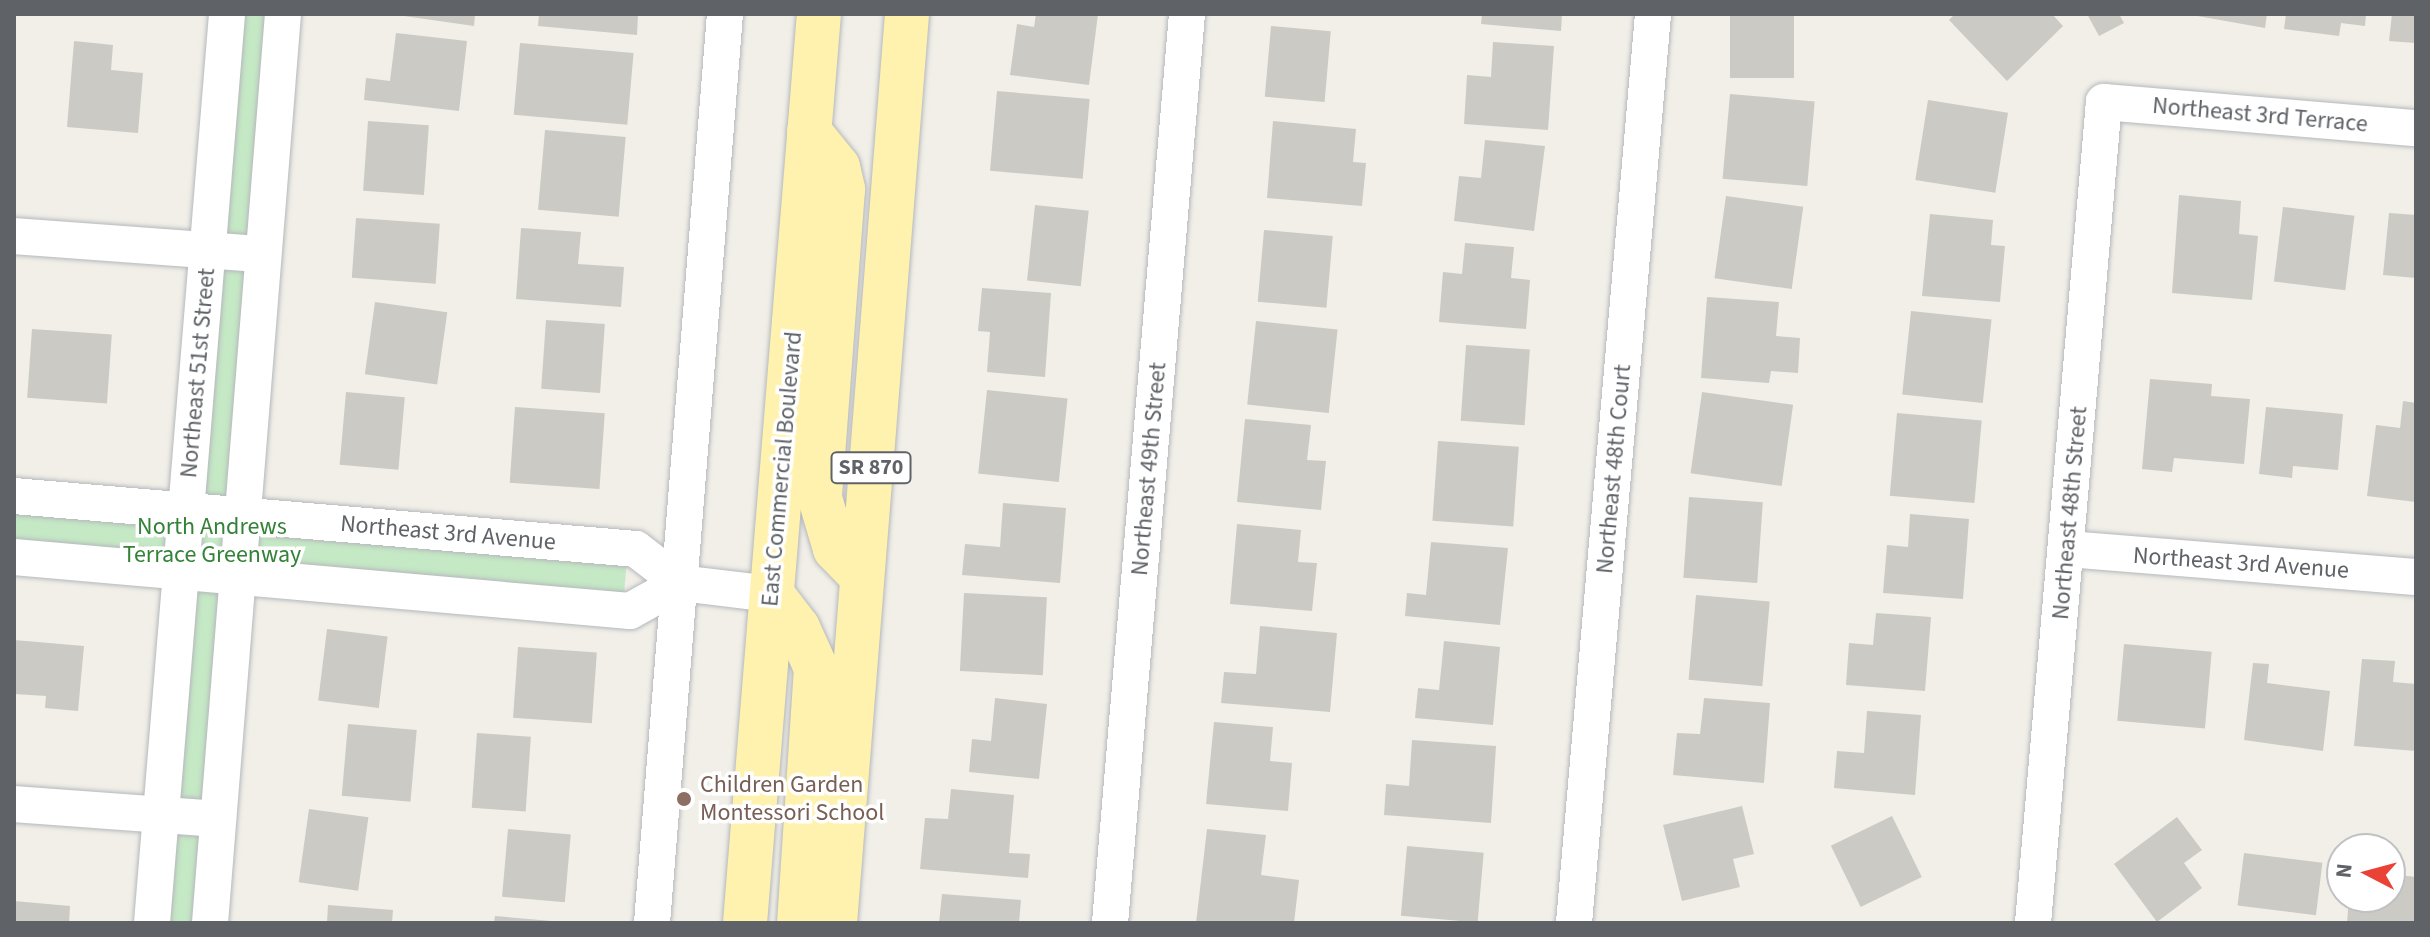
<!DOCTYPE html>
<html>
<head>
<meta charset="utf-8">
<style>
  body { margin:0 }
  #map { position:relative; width:2430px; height:937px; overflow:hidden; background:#f1efe8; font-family:"Source Sans 3",sans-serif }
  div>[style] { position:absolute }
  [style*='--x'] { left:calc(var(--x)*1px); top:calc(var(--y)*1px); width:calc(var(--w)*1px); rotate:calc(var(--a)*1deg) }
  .green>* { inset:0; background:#c5e8c5 }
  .building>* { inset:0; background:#cccac5; transform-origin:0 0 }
  .roads { filter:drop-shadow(0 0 2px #b5b8bc) drop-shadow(0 0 2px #b5b8bc) }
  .street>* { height:36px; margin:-18px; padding:0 18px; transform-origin:18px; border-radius:18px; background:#fff }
  .primary>* { height:44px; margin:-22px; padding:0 22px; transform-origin:22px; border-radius:22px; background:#fff2af }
  .dots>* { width:22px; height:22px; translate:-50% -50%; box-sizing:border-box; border:4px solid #fff; border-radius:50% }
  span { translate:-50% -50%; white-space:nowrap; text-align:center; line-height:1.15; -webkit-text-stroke:7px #fff; paint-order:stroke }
  .shield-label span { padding:2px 6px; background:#fff; border:2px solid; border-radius:6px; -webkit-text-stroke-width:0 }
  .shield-label { font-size:22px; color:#5f6368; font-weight:700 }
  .street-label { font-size:24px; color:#5f6368 }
  .park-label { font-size:24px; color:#348238 }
  .education-label { font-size:24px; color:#785e54 }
  .left { translate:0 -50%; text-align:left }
  .frame { position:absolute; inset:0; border:16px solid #5f6368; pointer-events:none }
  .north { position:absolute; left:2326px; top:833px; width:80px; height:80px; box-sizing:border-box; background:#fff; border:2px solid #bfc1c3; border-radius:50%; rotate:276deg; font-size:22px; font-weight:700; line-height:32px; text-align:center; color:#5f6368 }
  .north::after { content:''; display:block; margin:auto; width:28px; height:36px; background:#ea4335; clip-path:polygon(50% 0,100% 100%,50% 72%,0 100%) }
</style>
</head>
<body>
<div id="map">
  <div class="green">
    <div style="clip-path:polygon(237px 14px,274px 14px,233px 524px,627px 558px,624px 595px,230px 563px,200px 923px,161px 923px,190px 558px,14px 542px,14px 505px,194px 520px)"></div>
  </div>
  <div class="building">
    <div style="clip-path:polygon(390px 14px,475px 14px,474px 26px)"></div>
    <div style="clip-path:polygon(539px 14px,638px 14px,637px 35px,538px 26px)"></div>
    <div style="clip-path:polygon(1036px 14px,1098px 14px,1089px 85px,1010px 75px,1017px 24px,1034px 27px)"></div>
    <div style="clip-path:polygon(1482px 14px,1562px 14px,1561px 31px,1481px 24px)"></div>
    <div style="left:1730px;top:14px;width:64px;height:64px"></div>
    <div style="clip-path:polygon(1955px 14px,2052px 14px,2063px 26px,2007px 81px,1949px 20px)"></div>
    <div style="clip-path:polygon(2087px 14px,2119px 14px,2124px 23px,2099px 36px)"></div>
    <div style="clip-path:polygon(2186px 14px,2267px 14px,2265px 28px)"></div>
    <div style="clip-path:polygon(2286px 14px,2366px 14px,2365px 26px,2341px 23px,2339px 36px,2284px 29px)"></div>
    <div style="clip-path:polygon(2392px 14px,2416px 14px,2416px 43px,2389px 41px)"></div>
    <div style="left:1271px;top:26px;width:60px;height:71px;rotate:5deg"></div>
    <div style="clip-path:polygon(396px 33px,467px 41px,459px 111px,364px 100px,366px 78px,390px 81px)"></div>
    <div style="clip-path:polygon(74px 41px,113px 45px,111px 70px,143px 73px,138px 133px,67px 127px)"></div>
    <div style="clip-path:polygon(1493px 42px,1554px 46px,1548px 130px,1464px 124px,1467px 75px,1491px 77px)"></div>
    <div style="left:520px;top:43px;width:114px;height:72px;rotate:5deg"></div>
    <div style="left:997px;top:91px;width:93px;height:80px;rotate:5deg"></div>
    <div style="left:1730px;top:94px;width:85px;height:85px;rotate:5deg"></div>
    <div style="left:1928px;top:100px;width:81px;height:81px;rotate:9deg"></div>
    <div style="left:368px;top:121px;width:61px;height:70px;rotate:4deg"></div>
    <div style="clip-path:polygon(1273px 121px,1356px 129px,1353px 162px,1366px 163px,1362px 206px,1267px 198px)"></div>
    <div style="left:545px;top:130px;width:81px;height:80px;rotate:5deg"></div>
    <div style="clip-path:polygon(1485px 140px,1545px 146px,1534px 231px,1454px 221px,1459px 176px,1481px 178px)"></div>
    <div style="clip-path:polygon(2179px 195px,2241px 201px,2239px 234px,2258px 236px,2252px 300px,2172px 293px)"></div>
    <div style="left:1726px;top:196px;width:78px;height:83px;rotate:8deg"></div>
    <div style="left:1035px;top:205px;width:54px;height:76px;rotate:6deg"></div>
    <div style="left:2283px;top:207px;width:72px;height:75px;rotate:7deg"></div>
    <div style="clip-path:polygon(2389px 213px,2416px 215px,2416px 278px,2383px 275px)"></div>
    <div style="clip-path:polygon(1930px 214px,1993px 220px,1991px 245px,2005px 246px,2000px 302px,1922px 296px)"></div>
    <div style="left:356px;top:218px;width:84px;height:60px;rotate:4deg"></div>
    <div style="clip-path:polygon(521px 228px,581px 232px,578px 264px,624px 267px,621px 307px,516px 299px)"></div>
    <div style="left:1264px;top:230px;width:69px;height:72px;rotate:5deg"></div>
    <div style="clip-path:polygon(1465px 243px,1514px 247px,1511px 278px,1530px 280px,1526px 329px,1439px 322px,1443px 272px,1462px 274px)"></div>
    <div style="clip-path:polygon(982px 288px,1051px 293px,1045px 377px,987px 372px,990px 332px,978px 331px)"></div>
    <div style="clip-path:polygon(1707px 297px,1779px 302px,1776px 336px,1800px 338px,1798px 373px,1771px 371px,1769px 383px,1701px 378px)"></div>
    <div style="left:375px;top:302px;width:73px;height:73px;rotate:8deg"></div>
    <div style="left:1911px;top:311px;width:81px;height:84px;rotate:6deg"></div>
    <div style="left:546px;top:320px;width:59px;height:69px;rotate:4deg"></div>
    <div style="left:1256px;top:321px;width:82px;height:84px;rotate:6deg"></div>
    <div style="left:32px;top:329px;width:80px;height:69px;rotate:4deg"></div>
    <div style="left:1466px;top:345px;width:64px;height:76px;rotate:4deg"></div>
    <div style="clip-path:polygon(2150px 379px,2212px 384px,2211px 396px,2250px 399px,2244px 464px,2174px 458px,2172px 472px,2142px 469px)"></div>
    <div style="left:987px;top:390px;width:81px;height:84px;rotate:6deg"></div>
    <div style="left:346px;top:392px;width:59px;height:73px;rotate:5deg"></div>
    <div style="left:1702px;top:392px;width:92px;height:82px;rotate:8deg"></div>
    <div style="clip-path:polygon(2403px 401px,2416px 403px,2416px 502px,2367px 496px,2376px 425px,2400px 428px)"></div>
    <div style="left:515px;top:407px;width:90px;height:76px;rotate:4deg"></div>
    <div style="clip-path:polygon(2266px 407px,2343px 414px,2338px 470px,2293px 466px,2292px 478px,2259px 474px)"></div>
    <div style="left:1897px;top:413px;width:85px;height:83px;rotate:5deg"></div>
    <div style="clip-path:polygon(1245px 419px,1311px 425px,1307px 460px,1326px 461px,1321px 510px,1237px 502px)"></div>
    <div style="left:1438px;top:441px;width:81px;height:80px;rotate:4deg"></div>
    <div style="left:1689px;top:497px;width:74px;height:81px;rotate:4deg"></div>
    <div style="clip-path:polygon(1003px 503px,1066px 508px,1060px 583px,962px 575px,965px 544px,1000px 547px)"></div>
    <div style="clip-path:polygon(1910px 514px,1969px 519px,1963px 599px,1883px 593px,1887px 545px,1908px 547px)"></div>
    <div style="clip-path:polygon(1237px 524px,1301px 530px,1298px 562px,1317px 563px,1312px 611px,1230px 604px)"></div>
    <div style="clip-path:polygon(1431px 542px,1508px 548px,1500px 625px,1405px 616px,1407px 593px,1426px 595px)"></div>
    <div style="left:964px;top:593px;width:83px;height:78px;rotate:3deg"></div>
    <div style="left:1696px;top:595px;width:74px;height:85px;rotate:5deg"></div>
    <div style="clip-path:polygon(1876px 613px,1931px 617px,1925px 691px,1846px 685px,1849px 643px,1873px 645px)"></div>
    <div style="clip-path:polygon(1260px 626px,1337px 633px,1330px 712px,1221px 703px,1224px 672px,1256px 674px)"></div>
    <div style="left:327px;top:629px;width:61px;height:72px;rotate:7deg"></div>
    <div style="clip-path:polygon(14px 640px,84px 646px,78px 711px,45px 708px,46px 696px,14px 694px)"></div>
    <div style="clip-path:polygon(1444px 641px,1500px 647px,1493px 725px,1415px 718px,1418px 688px,1439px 690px)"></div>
    <div style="left:2124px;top:644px;width:88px;height:77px;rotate:5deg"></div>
    <div style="left:518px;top:647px;width:79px;height:71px;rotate:4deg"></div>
    <div style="clip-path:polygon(2362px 659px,2395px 661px,2393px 682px,2416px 684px,2416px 751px,2354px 746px)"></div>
    <div style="clip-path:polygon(2253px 663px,2269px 664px,2267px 683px,2330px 691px,2323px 751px,2244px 740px)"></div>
    <div style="clip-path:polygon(995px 698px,1047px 704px,1039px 779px,969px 772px,972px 739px,991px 741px)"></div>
    <div style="clip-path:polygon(1704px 698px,1770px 703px,1764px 783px,1673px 775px,1677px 733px,1700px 734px)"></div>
    <div style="clip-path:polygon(1867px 711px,1921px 715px,1915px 795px,1834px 788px,1837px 751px,1864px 753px)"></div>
    <div style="clip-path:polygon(1214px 722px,1273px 727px,1270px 761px,1292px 763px,1288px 811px,1206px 804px)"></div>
    <div style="left:348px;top:724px;width:69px;height:72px;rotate:5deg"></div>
    <div style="left:477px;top:733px;width:54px;height:75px;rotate:4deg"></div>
    <div style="clip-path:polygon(1412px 740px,1496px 746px,1491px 823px,1384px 815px,1386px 784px,1409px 786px)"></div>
    <div style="clip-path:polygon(951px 789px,1014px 795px,1009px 853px,1030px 854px,1028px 878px,920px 869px,925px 818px,948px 819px)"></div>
    <div style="clip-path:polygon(1742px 806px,1754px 854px,1733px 859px,1740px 887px,1682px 901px,1663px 825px)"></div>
    <div style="left:309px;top:809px;width:60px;height:74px;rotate:8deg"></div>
    <div style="left:1892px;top:816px;width:68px;height:68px;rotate:64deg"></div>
    <div style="clip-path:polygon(2177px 817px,2202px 850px,2184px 863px,2202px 888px,2157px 922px,2114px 864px)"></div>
    <div style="left:508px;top:829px;width:63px;height:68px;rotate:5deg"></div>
    <div style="clip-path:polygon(1207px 829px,1266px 835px,1261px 875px,1299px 880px,1294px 923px,1196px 923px)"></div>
    <div style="left:1407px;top:846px;width:77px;height:70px;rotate:5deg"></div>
    <div style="left:2244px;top:853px;width:79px;height:53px;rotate:7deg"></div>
    <div style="clip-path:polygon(2390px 874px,2416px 877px,2416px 923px,2347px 923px,2349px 897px,2390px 897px)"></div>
    <div style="clip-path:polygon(942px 894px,1021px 900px,1019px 923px,939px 923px)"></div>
    <div style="clip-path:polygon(14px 901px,70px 906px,69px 923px,14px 923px)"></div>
    <div style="clip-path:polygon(328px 905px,393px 910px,392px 923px,327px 923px)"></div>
    <div style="clip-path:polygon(495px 916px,552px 921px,551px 923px,494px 923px)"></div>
  </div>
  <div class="roads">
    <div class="street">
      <div style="--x:14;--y:236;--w:248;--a:4.2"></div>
      <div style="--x:14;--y:496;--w:624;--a:4.87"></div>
      <div style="--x:636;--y:549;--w:56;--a:37.7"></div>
      <div style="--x:680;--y:583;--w:93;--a:6.8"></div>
      <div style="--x:2067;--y:549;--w:350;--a:4.6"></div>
      <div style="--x:14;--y:557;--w:618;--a:5.01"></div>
      <div style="--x:630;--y:611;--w:57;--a:-29.2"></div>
      <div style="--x:14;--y:804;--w:204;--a:4.2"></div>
      <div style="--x:152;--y:923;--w:912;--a:-85.28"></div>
      <div style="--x:210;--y:923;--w:912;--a:-85.41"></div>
      <div style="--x:652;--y:923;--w:912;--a:-85.41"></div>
      <div style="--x:1110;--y:923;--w:912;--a:-85.16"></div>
      <div style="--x:1574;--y:923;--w:912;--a:-85.03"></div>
      <div style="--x:2033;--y:923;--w:824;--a:-85.06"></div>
      <div style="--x:2104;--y:102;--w:313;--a:4.8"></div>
    </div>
    <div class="primary">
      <div style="--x:809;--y:131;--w:46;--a:51.1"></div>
      <div style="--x:838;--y:167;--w:23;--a:77"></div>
      <div style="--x:843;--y:189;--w:310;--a:94.3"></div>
      <div style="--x:820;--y:498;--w:53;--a:73.6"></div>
      <div style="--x:835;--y:549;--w:39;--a:46"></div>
      <div style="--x:772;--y:594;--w:43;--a:52.6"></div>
      <div style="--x:798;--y:628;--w:44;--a:65.8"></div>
      <div style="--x:816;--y:668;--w:256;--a:93.8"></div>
      <div style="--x:745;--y:923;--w:912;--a:-85.35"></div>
      <div style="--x:835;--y:923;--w:912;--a:-85.47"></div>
    </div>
  </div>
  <div class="dots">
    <div style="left:684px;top:799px;background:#8d6e63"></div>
  </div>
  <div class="shield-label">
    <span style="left:871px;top:468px">SR 870</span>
  </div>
  <div class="street-label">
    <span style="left:2260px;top:115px;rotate:5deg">Northeast 3rd Terrace</span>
    <span style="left:198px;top:373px;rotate:-85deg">Northeast 51st Street</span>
    <span style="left:782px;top:469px;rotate:-85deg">East Commercial Boulevard</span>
    <span style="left:1149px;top:469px;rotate:-85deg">Northeast 49th Street</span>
    <span style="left:1614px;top:469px;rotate:-85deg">Northeast 48th Court</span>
    <span style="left:2070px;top:513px;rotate:-85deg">Northeast 48th Street</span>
    <span style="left:448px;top:533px;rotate:5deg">Northeast 3rd Avenue</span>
    <span style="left:2241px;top:563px;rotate:4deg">Northeast 3rd Avenue</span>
  </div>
  <div class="park-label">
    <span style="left:212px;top:541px">North Andrews<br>Terrace Greenway</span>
  </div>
  <div class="education-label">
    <span class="left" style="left:700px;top:799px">Children Garden<br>Montessori School</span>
  </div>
  <div class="frame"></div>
  <div class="north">N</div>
</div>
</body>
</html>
